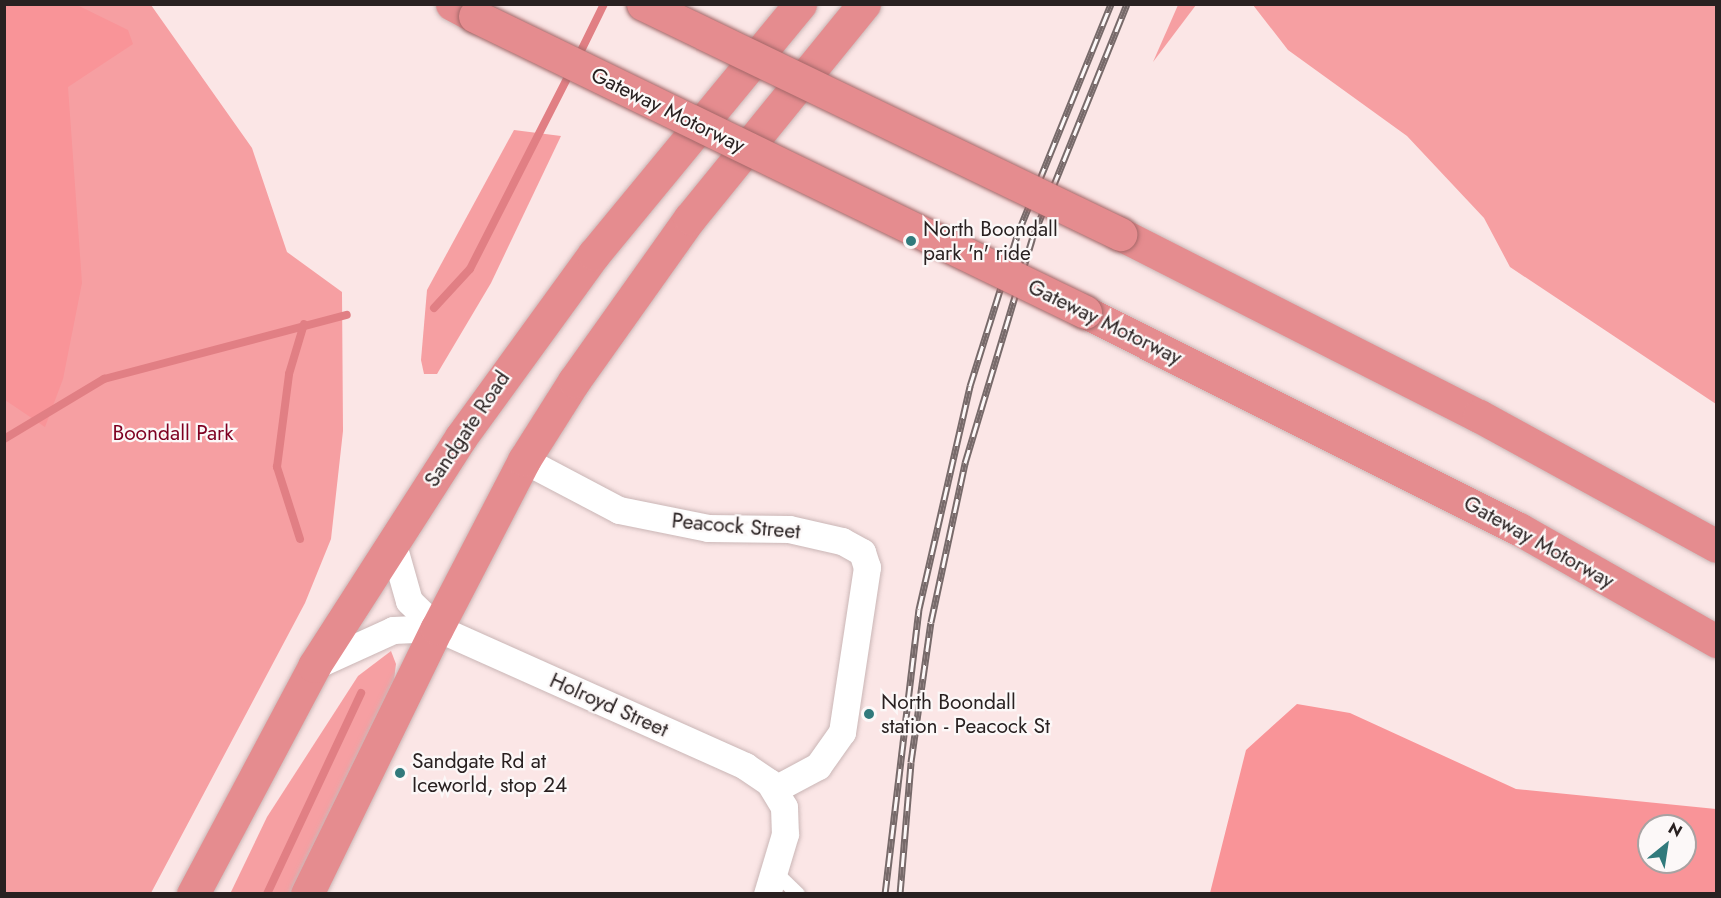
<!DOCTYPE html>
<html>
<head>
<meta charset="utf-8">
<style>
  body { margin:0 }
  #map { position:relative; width:1721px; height:898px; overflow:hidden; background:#fbe6e6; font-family:Jost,sans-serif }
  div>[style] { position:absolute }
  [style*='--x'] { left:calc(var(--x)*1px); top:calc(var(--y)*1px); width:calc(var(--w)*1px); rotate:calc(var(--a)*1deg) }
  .green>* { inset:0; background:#f69fa2 }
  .forest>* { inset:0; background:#f99498 }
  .stream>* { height:8px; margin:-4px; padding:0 4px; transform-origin:4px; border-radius:4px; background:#e17f84 }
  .roads { filter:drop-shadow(0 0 2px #cab6b6) drop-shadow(0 0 2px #cab6b6) }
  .lane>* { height:14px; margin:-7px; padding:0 7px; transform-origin:7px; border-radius:7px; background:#fff }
  .street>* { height:27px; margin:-13.5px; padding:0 13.5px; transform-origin:13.5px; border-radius:13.5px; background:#fff }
  .highway>* { height:33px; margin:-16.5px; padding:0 16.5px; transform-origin:16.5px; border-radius:16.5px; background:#e58c8f }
  .rail>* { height:7px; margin-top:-3.5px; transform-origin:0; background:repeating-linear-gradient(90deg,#fcf8f8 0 14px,#776a6a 0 28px); box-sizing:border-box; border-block:2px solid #776a6a }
  .bridges { filter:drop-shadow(0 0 2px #a36768) drop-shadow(0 0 2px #a36768) }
  .highway-bridge>* { height:33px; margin:-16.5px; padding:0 16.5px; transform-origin:16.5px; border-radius:16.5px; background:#e58c8f }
  .dots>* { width:16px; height:16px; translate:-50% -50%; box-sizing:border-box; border:3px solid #fcf8f8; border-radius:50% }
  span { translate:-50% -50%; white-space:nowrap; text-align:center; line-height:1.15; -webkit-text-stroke:4.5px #fcf8f8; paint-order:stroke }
  .street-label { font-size:21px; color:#292121 }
  .poi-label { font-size:21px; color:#292121 }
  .left { translate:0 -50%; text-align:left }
  .park-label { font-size:21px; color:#7e0021 }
  .frame { position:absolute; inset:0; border:6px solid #292121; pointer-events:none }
  .north { position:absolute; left:1637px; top:814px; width:60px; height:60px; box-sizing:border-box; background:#fcf8f8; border:2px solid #a8a2a2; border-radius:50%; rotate:30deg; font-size:16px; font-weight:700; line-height:24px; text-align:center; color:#292121 }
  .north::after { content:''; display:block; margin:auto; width:21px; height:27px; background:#317a7c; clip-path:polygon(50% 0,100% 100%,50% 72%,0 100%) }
</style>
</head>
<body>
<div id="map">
  <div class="green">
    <div style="clip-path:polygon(5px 5px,151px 5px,252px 148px,287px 252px,342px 292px,343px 431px,331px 539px,305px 603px,151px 893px,5px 894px)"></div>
    <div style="clip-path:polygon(1178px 5px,1196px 5px,1153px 62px)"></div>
    <div style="clip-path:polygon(1253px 5px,1716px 5px,1716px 404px,1510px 267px,1484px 218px,1407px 136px,1288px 50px)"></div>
    <div style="clip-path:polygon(514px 130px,561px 136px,491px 283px,437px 374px,424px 374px,421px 360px,427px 290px)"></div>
    <div style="clip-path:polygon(391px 651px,396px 664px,392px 697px,302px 893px,230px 894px,267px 817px,358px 676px)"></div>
  </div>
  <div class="forest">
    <div style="clip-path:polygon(4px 5px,77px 5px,128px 30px,133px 44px,68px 87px,82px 283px,63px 379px,45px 427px,5px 400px)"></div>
    <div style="clip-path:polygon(evenodd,1297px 704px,1350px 713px,1516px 789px,1716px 809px,1716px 893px,1210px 893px,1246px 750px,1297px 704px,1649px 826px,1685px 826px,1685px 862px,1649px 862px,1649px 826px)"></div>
  </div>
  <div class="stream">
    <div style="--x:577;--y:59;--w:61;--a:-63.9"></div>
    <div style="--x:434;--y:308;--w:53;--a:-47.3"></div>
    <div style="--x:470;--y:269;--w:222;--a:-63"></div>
    <div style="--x:4;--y:439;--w:117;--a:-31"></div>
    <div style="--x:104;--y:379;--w:251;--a:-14.8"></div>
    <div style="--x:300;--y:539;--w:76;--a:-107.7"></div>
    <div style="--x:277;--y:467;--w:94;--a:-82.6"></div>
    <div style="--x:289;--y:374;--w:52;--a:-73.3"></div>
    <div style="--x:267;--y:894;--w:222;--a:-64.9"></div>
  </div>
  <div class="roads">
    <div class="lane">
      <div style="--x:775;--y:872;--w:32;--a:44"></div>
    </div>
    <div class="street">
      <div style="--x:524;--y:460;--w:107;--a:27.8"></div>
      <div style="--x:619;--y:510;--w:91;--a:11.4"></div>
      <div style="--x:708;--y:528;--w:81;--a:0.7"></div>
      <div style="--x:789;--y:529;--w:54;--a:12.8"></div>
      <div style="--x:842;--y:541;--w:23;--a:29"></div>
      <div style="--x:862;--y:552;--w:16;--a:72"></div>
      <div style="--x:867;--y:567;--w:167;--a:98.6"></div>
      <div style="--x:842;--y:732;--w:42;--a:125.2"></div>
      <div style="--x:818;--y:766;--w:49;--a:151.9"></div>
      <div style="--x:392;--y:541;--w:62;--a:74.2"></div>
      <div style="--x:409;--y:601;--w:39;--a:44"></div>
      <div style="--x:437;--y:628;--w:338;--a:24.1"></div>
      <div style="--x:745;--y:766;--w:29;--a:34"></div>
      <div style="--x:769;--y:782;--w:29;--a:59"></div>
      <div style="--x:784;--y:807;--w:27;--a:88"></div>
      <div style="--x:785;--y:834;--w:63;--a:106.7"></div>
      <div style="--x:314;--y:666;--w:87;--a:-24.5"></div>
      <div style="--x:393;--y:630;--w:44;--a:-2.6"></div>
    </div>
    <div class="highway">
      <div style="--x:452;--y:4;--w:26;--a:28"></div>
      <div style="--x:1120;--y:234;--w:402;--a:26.9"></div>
      <div style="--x:1479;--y:416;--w:270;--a:28.7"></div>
      <div style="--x:1085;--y:312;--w:485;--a:26.6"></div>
      <div style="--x:1519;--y:529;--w:227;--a:29.6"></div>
      <div style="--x:193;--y:894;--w:258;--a:-62"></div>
      <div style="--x:314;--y:666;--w:272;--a:-57.3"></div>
      <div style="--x:461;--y:437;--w:226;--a:-54"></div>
      <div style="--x:594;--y:254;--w:324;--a:-50.5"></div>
      <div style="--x:307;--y:894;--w:296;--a:-64"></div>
      <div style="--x:437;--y:628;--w:189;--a:-62.6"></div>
      <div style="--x:524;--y:460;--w:93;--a:-57.7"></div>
      <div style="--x:574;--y:381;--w:200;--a:-54.6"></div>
      <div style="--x:690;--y:218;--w:276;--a:-50.9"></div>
    </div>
  </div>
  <div class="rail">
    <div style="--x:885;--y:894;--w:287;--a:-83.2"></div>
    <div style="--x:919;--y:609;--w:229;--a:-77.1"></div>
    <div style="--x:970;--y:386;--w:160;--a:-72.6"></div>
    <div style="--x:1018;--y:233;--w:247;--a:-67.9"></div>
    <div style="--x:900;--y:894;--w:132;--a:-85.2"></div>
    <div style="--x:911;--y:762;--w:141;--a:-81.9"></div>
    <div style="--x:931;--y:622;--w:163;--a:-77.9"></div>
    <div style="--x:965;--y:463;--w:234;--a:-73.3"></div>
    <div style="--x:1032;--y:239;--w:253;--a:-68"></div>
  </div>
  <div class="bridges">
    <div class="highway-bridge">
      <div style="--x:643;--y:4;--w:530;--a:25.74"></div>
      <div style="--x:475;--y:16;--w:678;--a:25.88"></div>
    </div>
  </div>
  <div class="dots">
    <div style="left:911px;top:241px;background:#317a7c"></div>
    <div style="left:869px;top:714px;background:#317a7c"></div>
    <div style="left:400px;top:773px;background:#317a7c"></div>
  </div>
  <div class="street-label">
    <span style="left:668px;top:110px;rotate:26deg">Gateway Motorway</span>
    <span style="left:1105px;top:322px;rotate:26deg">Gateway Motorway</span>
    <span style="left:467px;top:429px;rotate:-56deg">Sandgate Road</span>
    <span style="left:736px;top:526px;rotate:5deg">Peacock Street</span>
    <span style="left:1539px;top:542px;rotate:29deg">Gateway Motorway</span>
    <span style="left:609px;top:705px;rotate:24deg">Holroyd Street</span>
  </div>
  <div class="poi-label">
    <span class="left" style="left:923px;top:241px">North Boondall<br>park 'n' ride</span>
    <span class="left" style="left:881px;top:714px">North Boondall<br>station - Peacock St</span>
    <span class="left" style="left:412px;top:773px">Sandgate Rd at<br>Iceworld, stop 24</span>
  </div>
  <div class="park-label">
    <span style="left:173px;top:433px">Boondall Park</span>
  </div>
  <div class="frame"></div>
  <div class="north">N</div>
</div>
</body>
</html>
